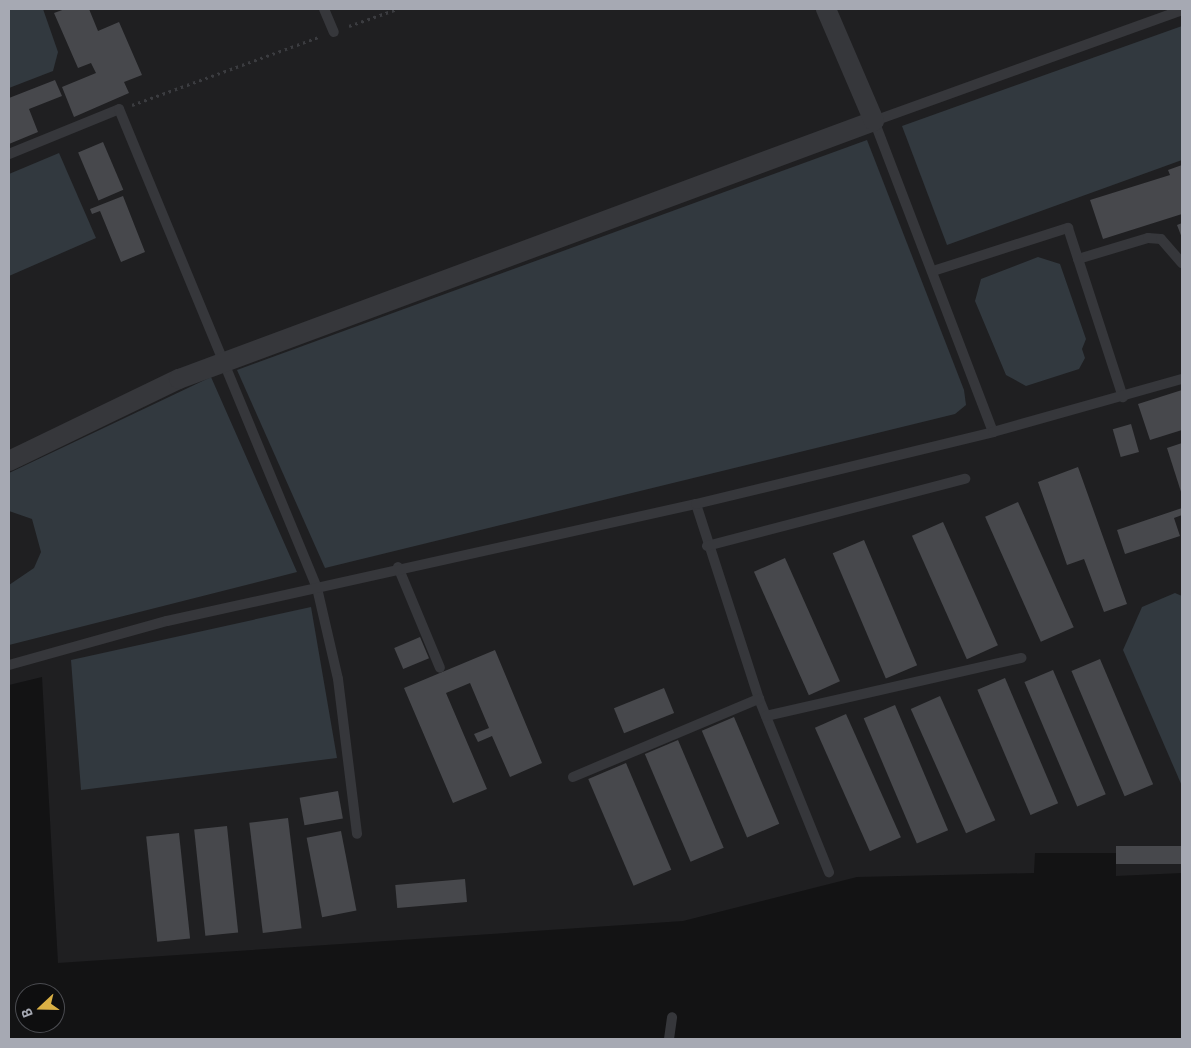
<!DOCTYPE html>
<html>
<head>
<meta charset="utf-8">
<style>
  body { margin:0 }
  #map { position:relative; width:1191px; height:1048px; overflow:hidden; background:#131314; font-family:"PT Sans",sans-serif }
  div>[style] { position:absolute }
  [style*='--x'] { left:calc(var(--x)*1px); top:calc(var(--y)*1px); width:calc(var(--w)*1px); rotate:calc(var(--a)*1deg) }
  .built>* { inset:0; background:#1f1f21 }
  .water>* { inset:0; background:#32393f }
  .building>* { inset:0; background:#47484c; transform-origin:0 0 }
  .path>* { height:3px; margin-top:-1.5px; transform-origin:0; background:repeating-linear-gradient(90deg,#3b3c40 0 2.5px,transparent 0 6.5px) }
  .service>* { height:10px; margin:-5px; padding:0 5px; transform-origin:5px; border-radius:5px; background:#36373b }
  .minor>* { height:20px; margin:-10px; padding:0 10px; transform-origin:10px; border-radius:10px; background:#36373b }
  span { translate:-50% -50%; white-space:nowrap; text-align:center; line-height:1.15; -webkit-text-stroke:4px #0e0e0f; paint-order:stroke }
  .frame { position:absolute; inset:0; border:10px solid #a6a9b3; pointer-events:none }
  .north { position:absolute; left:15px; top:983px; width:50px; height:50px; box-sizing:border-box; background:#0e0e0f; border:1px solid #4b4c51; border-radius:50%; rotate:249deg; font-size:14px; font-weight:700; line-height:20px; text-align:center; color:#a6a9b3 }
  .north::after { content:''; display:block; margin:auto; width:18px; height:22px; background:#dab045; clip-path:polygon(50% 0,100% 100%,50% 72%,0 100%) }
</style>
</head>
<body>
<div id="map">
  <div class="built">
    <div style="clip-path:polygon(9px 9px,1182px 9px,1182px 873px,1116px 876px,1116px 853px,1035px 853px,1034px 873px,857px 877px,683px 921px,58px 963px,42px 677px,9px 685px)"></div>
  </div>
  <div class="water">
    <div style="clip-path:polygon(9px 9px,43px 9px,58px 52px,53px 71px,9px 88px)"></div>
    <div style="clip-path:polygon(1182px 26px,1182px 160px,947px 245px,902px 126px)"></div>
    <div style="clip-path:polygon(867px 140px,964px 390px,966px 405px,955px 414px,325px 568px,237px 370px)"></div>
    <div style="clip-path:polygon(59px 153px,96px 238px,9px 276px,9px 174px)"></div>
    <div style="clip-path:polygon(1038px 257px,1060px 264px,1086px 339px,1082px 349px,1085px 358px,1079px 369px,1026px 386px,1006px 375px,975px 301px,981px 279px)"></div>
    <div style="clip-path:polygon(211px 377px,297px 572px,9px 645px,9px 585px,34px 568px,41px 552px,32px 519px,9px 511px,9px 473px)"></div>
    <div style="clip-path:polygon(1175px 593px,1182px 596px,1182px 786px,1123px 650px,1142px 607px)"></div>
    <div style="clip-path:polygon(311px 607px,337px 758px,81px 790px,71px 660px)"></div>
  </div>
  <div class="building">
    <div style="clip-path:polygon(65px 9px,89px 9px,98px 31px,119px 22px,142px 75px,124px 82px,129px 93px,74px 117px,62px 87px,96px 73px,91px 63px,78px 68px,54px 13px)"></div>
    <div style="clip-path:polygon(55px 80px,62px 96px,29px 109px,38px 132px,9px 144px,9px 98px)"></div>
    <div style="left:103px;top:142px;width:52px;height:27px;rotate:67deg"></div>
    <div style="clip-path:polygon(1182px 165px,1182px 214px,1103px 239px,1090px 200px,1170px 175px,1168px 170px)"></div>
    <div style="clip-path:polygon(123px 196px,145px 252px,121px 262px,100px 211px,92px 214px,90px 209px)"></div>
    <div style="clip-path:polygon(1182px 223px,1182px 238px,1177px 225px)"></div>
    <div style="clip-path:polygon(1182px 390px,1182px 430px,1150px 440px,1138px 404px)"></div>
    <div style="left:1131px;top:424px;width:29px;height:19px;rotate:74deg"></div>
    <div style="clip-path:polygon(1182px 443px,1182px 495px,1167px 448px)"></div>
    <div style="clip-path:polygon(1078px 467px,1127px 604px,1104px 612px,1084px 559px,1067px 565px,1038px 482px)"></div>
    <div style="left:1018px;top:502px;width:137px;height:36px;rotate:66deg"></div>
    <div style="clip-path:polygon(1182px 508px,1182px 515px,1174px 518px,1180px 536px,1125px 554px,1117px 530px)"></div>
    <div style="left:943px;top:522px;width:135px;height:34px;rotate:66deg"></div>
    <div style="left:864px;top:540px;width:136px;height:34px;rotate:67deg"></div>
    <div style="left:785px;top:558px;width:135px;height:34px;rotate:66deg"></div>
    <div style="left:420px;top:637px;width:23px;height:28px;rotate:67deg"></div>
    <div style="clip-path:polygon(495px 650px,542px 763px,510px 777px,492px 736px,478px 742px,474px 734px,489px 728px,470px 683px,446px 693px,487px 789px,453px 803px,404px 688px)"></div>
    <div style="left:1100px;top:659px;width:136px;height:31px;rotate:67deg"></div>
    <div style="left:1053px;top:670px;width:135px;height:31px;rotate:67deg"></div>
    <div style="left:1005px;top:678px;width:136px;height:30px;rotate:67deg"></div>
    <div style="left:664px;top:688px;width:27px;height:54px;rotate:68deg"></div>
    <div style="left:940px;top:696px;width:136px;height:32px;rotate:66deg"></div>
    <div style="left:895px;top:705px;width:136px;height:34px;rotate:67deg"></div>
    <div style="left:846px;top:714px;width:135px;height:34px;rotate:66deg"></div>
    <div style="left:734px;top:717px;width:116px;height:35px;rotate:67deg"></div>
    <div style="left:678px;top:740px;width:117px;height:36px;rotate:67deg"></div>
    <div style="left:626px;top:763px;width:116px;height:41px;rotate:67deg"></div>
    <div style="left:338px;top:791px;width:28px;height:39px;rotate:80deg"></div>
    <div style="left:288px;top:818px;width:111px;height:39px;rotate:83deg"></div>
    <div style="left:227px;top:826px;width:107px;height:33px;rotate:84deg"></div>
    <div style="left:341px;top:831px;width:81px;height:35px;rotate:79deg"></div>
    <div style="left:179px;top:833px;width:106px;height:33px;rotate:84deg"></div>
    <div style="left:1116px;top:846px;width:66px;height:18px"></div>
    <div style="left:465px;top:879px;width:23px;height:70px;rotate:85deg"></div>
  </div>
  <div class="path">
    <div style="--x:349;--y:26;--w:51;--a:-19.5"></div>
    <div style="--x:132;--y:105;--w:199;--a:-20"></div>
  </div>
  <div class="service">
    <div style="--x:324;--y:9;--w:25;--a:67"></div>
    <div style="--x:9;--y:154;--w:119;--a:-22.2"></div>
    <div style="--x:119;--y:109;--w:518;--a:67.54"></div>
    <div style="--x:317;--y:588;--w:93;--a:77"></div>
    <div style="--x:338;--y:679;--w:156;--a:83"></div>
    <div style="--x:1078;--y:259;--w:73;--a:-16.7"></div>
    <div style="--x:1148;--y:238;--w:13;--a:4"></div>
    <div style="--x:1161;--y:239;--w:32;--a:49"></div>
    <div style="--x:933;--y:271;--w:142;--a:-17.7"></div>
    <div style="--x:1068;--y:228;--w:178;--a:72"></div>
    <div style="--x:993;--y:432;--w:333;--a:-110.9"></div>
    <div style="--x:874;--y:121;--w:327;--a:-19.8"></div>
    <div style="--x:696;--y:504;--w:205;--a:72.1"></div>
    <div style="--x:759;--y:699;--w:187;--a:68"></div>
    <div style="--x:707;--y:546;--w:267;--a:-14.6"></div>
    <div style="--x:398;--y:567;--w:109;--a:67.4"></div>
    <div style="--x:9;--y:665;--w:164;--a:-15.6"></div>
    <div style="--x:167;--y:621;--w:542;--a:-12.47"></div>
    <div style="--x:696;--y:504;--w:306;--a:-13.6"></div>
    <div style="--x:993;--y:432;--w:196;--a:-15.7"></div>
    <div style="--x:766;--y:716;--w:262;--a:-12.8"></div>
    <div style="--x:573;--y:777;--w:202;--a:-22.8"></div>
    <div style="--x:669;--y:1039;--w:22;--a:-82"></div>
  </div>
  <div class="minor">
    <div style="--x:9;--y:461;--w:189;--a:-25.8"></div>
    <div style="--x:179;--y:379;--w:741;--a:-20.37"></div>
    <div style="--x:874;--y:121;--w:122;--a:-113.2"></div>
  </div>
  <div class="frame"></div>
  <div class="north">B</div>
</div>
</body>
</html>
